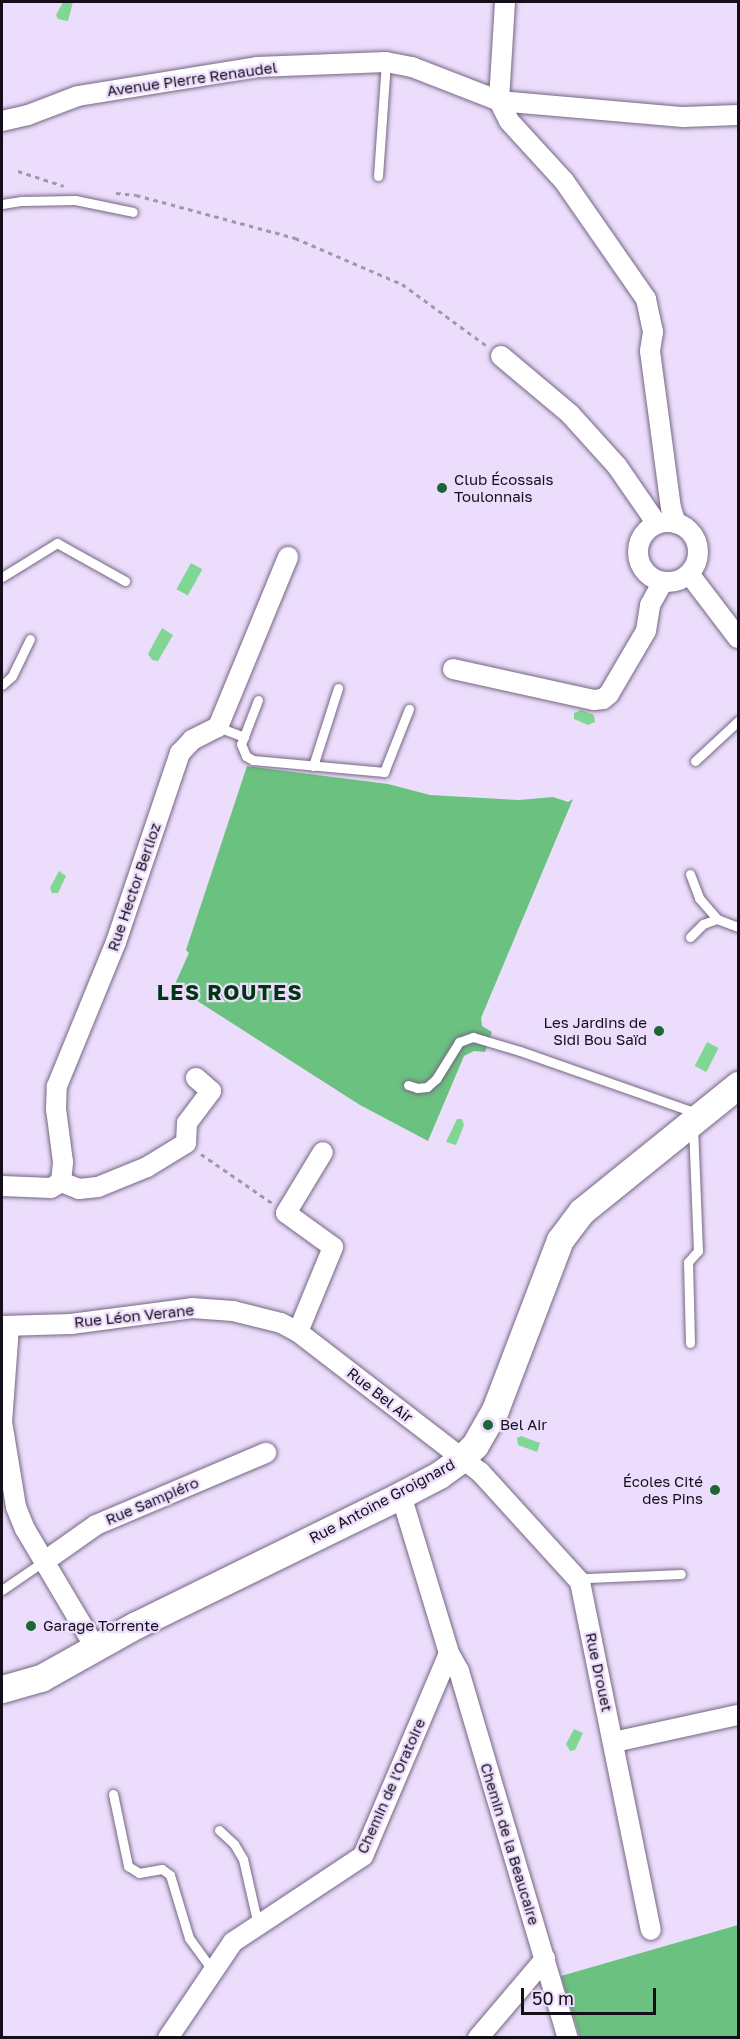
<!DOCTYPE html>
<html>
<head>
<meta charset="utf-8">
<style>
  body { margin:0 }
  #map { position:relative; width:740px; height:2039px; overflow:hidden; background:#ecddfc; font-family:"Golos Text",sans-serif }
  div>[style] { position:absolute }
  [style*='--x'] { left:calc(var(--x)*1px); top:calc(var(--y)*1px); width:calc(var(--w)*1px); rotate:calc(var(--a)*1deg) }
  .forest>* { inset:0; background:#6bc17f }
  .water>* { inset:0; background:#80d793; transform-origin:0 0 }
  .path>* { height:3px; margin-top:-1.5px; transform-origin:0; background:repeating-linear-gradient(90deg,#a397af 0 4.5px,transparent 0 9px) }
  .roads { filter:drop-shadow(0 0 2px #756783) drop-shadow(0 0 2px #756783) }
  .lane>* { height:9px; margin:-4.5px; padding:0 4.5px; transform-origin:4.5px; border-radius:4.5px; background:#fff }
  .street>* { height:20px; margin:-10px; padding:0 10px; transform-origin:10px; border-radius:10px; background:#fff }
  .street>.ring { margin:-10px; padding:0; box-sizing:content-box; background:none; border:20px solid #fff; border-radius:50% }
  .secondary>* { height:27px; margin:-13.5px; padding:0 13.5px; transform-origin:13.5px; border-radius:13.5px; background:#fff }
  .dots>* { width:16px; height:16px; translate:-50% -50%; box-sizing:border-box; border:3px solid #ecddfc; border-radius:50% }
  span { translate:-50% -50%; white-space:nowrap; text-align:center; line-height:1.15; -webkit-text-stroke:4.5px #ecddfc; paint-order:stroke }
  .street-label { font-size:15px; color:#140f1a }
  .poi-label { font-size:15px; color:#140f1a }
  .left { translate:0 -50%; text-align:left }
  .right { translate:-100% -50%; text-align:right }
  .district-label { font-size:21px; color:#003412; font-weight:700; letter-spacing:1.5px }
  .frame { position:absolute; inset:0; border:3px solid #140f1a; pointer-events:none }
  .scale { position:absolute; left:521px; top:1988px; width:135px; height:27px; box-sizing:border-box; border:3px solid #140f1a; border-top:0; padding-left:8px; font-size:18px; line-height:21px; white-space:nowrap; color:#140f1a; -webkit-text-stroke:4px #ecddfc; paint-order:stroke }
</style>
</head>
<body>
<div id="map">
  <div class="forest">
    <div style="clip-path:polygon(247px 766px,388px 784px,430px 795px,519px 800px,553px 797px,568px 802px,573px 799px,481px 1018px,482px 1026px,492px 1032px,485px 1052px,474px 1051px,464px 1056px,428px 1141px,360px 1105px,174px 986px,189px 953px,186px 950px)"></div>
    <div style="clip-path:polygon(738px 1925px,738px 2037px,580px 2037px,561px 1976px)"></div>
  </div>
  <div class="water">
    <div style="clip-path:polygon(63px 2px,73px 2px,68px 21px,58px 19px,56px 15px)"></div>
    <div style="left:191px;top:563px;width:13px;height:30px;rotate:29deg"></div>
    <div style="clip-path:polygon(162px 628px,173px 635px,158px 661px,152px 660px,148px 654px)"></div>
    <div style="clip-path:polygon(581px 710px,594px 715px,595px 722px,588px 725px,574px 719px,574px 713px)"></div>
    <div style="clip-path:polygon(59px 871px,66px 876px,58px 893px,52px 893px,50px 888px)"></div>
    <div style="left:707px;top:1042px;width:13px;height:27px;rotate:27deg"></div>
    <div style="clip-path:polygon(457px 1119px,462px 1119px,464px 1125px,456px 1145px,446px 1142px)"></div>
    <div style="clip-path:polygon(521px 1436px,540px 1443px,537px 1452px,518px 1445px,517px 1438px)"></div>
    <div style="clip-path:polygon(574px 1729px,583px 1733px,575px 1750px,570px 1751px,566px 1744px)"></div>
  </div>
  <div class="path">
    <div style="--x:18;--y:171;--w:48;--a:18.1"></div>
    <div style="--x:116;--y:193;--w:20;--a:6"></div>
    <div style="--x:136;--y:195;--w:165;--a:15.1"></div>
    <div style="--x:295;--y:238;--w:116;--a:23.3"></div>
    <div style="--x:402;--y:284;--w:105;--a:36.1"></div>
    <div style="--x:201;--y:1154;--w:86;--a:34.6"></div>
  </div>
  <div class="roads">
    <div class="lane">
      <div style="--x:378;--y:176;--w:114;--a:-86"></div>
      <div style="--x:2;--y:204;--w:20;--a:-9"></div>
      <div style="--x:22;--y:201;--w:53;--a:-1.1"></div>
      <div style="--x:75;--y:200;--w:59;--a:11.7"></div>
      <div style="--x:2;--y:577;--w:65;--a:-31.7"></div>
      <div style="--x:57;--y:543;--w:78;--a:29.2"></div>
      <div style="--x:2;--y:685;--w:13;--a:-42"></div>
      <div style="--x:12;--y:676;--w:41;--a:-64.1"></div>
      <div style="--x:258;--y:700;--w:47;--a:111.1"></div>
      <div style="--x:241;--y:744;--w:13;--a:67"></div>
      <div style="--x:246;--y:756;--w:8;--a:30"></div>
      <div style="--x:253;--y:760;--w:132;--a:5.2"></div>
      <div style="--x:384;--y:772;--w:68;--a:-68.4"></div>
      <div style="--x:218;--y:727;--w:28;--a:21"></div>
      <div style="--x:695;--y:761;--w:59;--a:-42.9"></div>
      <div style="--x:313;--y:766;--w:82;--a:-72.2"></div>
      <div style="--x:690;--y:874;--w:26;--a:69"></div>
      <div style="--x:699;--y:898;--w:28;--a:49"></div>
      <div style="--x:690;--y:937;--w:18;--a:-45"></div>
      <div style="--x:703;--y:924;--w:15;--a:-20"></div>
      <div style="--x:717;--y:919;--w:22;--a:21"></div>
      <div style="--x:408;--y:1085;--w:9;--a:18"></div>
      <div style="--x:417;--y:1088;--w:10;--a:-6"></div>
      <div style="--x:427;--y:1087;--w:12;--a:-42"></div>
      <div style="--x:436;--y:1079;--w:44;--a:-58.1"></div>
      <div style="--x:459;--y:1042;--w:15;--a:-20"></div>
      <div style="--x:473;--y:1037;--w:49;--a:16.6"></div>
      <div style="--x:520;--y:1051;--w:187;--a:19.4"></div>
      <div style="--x:690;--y:1343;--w:81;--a:-91.4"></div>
      <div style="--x:688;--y:1262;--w:15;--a:-48"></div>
      <div style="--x:698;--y:1251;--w:123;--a:-92.3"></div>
      <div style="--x:580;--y:1582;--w:9;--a:-27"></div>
      <div style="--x:588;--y:1578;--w:93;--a:-2.5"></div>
      <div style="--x:2;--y:1590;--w:51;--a:-34.6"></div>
      <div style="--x:113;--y:1794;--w:74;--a:78.2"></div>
      <div style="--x:128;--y:1866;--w:13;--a:32"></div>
      <div style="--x:139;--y:1873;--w:23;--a:-10"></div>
      <div style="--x:162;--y:1869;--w:10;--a:37"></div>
      <div style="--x:170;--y:1875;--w:66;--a:73.2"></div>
      <div style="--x:189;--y:1938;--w:41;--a:54"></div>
      <div style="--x:219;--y:1830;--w:21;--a:43"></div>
      <div style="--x:234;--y:1844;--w:17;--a:59"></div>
      <div style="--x:243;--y:1859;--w:68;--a:77.2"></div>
    </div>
    <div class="street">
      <div style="--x:505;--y:2;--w:99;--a:93.5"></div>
      <div style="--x:499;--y:101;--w:22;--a:63"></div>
      <div style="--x:509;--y:121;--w:81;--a:47.5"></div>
      <div style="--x:564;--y:181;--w:144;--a:55.2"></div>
      <div style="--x:646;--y:299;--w:34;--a:78"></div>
      <div style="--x:653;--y:332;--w:19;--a:99"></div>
      <div style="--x:650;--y:351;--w:158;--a:82.4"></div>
      <div style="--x:671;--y:508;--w:16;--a:72"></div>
      <div style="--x:2;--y:121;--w:27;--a:-13"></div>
      <div style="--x:28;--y:115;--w:53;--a:-20.8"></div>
      <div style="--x:78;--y:96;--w:181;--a:-9.2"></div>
      <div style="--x:257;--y:67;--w:129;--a:-2.2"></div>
      <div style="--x:386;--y:62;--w:26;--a:11"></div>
      <div style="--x:412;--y:67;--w:93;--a:21.3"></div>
      <div style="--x:499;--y:101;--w:185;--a:5"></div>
      <div style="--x:683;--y:117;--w:55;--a:-2.1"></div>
      <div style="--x:501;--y:356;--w:90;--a:40"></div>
      <div style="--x:570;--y:414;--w:70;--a:47.9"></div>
      <div style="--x:617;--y:466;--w:70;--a:55.4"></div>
      <div class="ring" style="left:638px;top:522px;width:40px;height:40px"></div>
      <div style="--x:690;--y:575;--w:79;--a:52.7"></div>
      <div style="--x:453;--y:669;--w:144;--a:12.4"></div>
      <div style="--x:594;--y:700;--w:9;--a:-6"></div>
      <div style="--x:603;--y:699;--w:8;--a:-40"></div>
      <div style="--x:609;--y:694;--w:73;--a:-59.6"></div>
      <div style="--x:646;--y:631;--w:26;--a:-81"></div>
      <div style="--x:650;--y:605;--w:25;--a:-61"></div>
      <div style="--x:61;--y:1182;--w:19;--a:21"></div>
      <div style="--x:79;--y:1189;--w:19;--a:-6"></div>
      <div style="--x:98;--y:1187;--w:53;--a:-22.2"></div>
      <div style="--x:147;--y:1167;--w:46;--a:-31.6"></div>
      <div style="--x:186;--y:1143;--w:20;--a:-87"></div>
      <div style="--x:187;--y:1123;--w:40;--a:-53"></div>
      <div style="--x:211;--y:1091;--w:20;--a:-139"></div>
      <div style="--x:2;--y:1186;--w:49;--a:2.3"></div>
      <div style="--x:51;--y:1188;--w:12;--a:-31"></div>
      <div style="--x:61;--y:1182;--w:20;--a:-84"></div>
      <div style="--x:63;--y:1162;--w:53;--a:-97.5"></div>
      <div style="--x:56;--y:1109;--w:23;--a:-88"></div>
      <div style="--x:57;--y:1086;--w:156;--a:-67.7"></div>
      <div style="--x:116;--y:942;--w:200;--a:-71.3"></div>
      <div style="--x:180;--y:753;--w:18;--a:-47"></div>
      <div style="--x:192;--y:740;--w:29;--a:-27"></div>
      <div style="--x:218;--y:727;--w:184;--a:-67.6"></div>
      <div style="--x:2;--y:1326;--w:69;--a:-1.7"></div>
      <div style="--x:71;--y:1324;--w:122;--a:-7.5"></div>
      <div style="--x:192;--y:1308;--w:41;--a:4.2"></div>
      <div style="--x:233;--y:1311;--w:49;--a:14"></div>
      <div style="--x:281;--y:1323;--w:19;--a:28"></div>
      <div style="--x:298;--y:1332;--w:230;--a:37.6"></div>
      <div style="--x:480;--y:1472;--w:149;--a:47.7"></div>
      <div style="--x:580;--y:1582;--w:355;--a:78.5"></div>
      <div style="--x:9;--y:1327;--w:95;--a:94.2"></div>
      <div style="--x:2;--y:1422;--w:86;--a:80.6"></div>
      <div style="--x:16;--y:1507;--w:24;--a:68"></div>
      <div style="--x:25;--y:1529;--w:137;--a:59.3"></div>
      <div style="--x:298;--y:1332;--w:92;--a:-67.6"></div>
      <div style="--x:333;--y:1247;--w:58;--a:-144.1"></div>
      <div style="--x:286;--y:1213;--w:71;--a:-58.8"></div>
      <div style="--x:45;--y:1561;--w:62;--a:-35.2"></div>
      <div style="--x:96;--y:1525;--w:185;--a:-23"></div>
      <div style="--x:449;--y:1653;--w:21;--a:61"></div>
      <div style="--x:459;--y:1671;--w:383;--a:73.5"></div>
      <div style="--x:614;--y:1742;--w:127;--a:-12.3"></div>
      <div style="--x:168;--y:2038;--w:116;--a:-55.9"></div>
      <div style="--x:233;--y:1942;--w:156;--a:-33.5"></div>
      <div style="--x:363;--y:1856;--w:220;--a:-67"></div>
      <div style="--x:449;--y:1653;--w:165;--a:-106.9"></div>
      <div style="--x:478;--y:2038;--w:104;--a:-49.7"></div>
    </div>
    <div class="secondary">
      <div style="--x:2;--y:1689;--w:41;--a:-15.8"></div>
      <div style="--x:41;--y:1678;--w:109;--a:-29.2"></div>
      <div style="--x:136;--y:1625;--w:295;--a:-26.1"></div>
      <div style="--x:401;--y:1495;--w:43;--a:-27.8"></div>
      <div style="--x:439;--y:1475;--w:29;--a:-36"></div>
      <div style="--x:462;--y:1458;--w:18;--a:-45"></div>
      <div style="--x:475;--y:1445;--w:40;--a:-60.3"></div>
      <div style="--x:495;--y:1410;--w:182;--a:-69.1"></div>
      <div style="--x:560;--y:1240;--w:36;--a:-53"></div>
      <div style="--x:582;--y:1211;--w:201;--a:-38.9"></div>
    </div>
  </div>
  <div class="dots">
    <div style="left:442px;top:488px;background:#1d6634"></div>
    <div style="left:659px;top:1031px;background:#1d6634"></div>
    <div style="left:488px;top:1425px;background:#1d6634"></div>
    <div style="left:715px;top:1490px;background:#1d6634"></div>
    <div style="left:31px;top:1626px;background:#1d6634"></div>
  </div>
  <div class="street-label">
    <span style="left:192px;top:79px;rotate:-8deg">Avenue Pierre Renaudel</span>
    <span style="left:134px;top:887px;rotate:-71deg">Rue Hector Berlioz</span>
    <span style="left:134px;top:1316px;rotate:-6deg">Rue Léon Verane</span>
    <span style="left:380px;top:1395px;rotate:38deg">Rue Bel Air</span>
    <span style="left:152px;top:1501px;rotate:-23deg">Rue Sampiéro</span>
    <span style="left:382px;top:1501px;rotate:-28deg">Rue Antoine Groignard</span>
    <span style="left:599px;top:1672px;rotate:78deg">Rue Drouet</span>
    <span style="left:391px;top:1786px;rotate:-66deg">Chemin de l'Oratoire</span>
    <span style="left:510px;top:1844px;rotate:73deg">Chemin de la Beaucaire</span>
  </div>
  <div class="poi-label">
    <span class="left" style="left:454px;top:488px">Club Écossais<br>Toulonnais</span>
    <span class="right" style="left:647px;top:1031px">Les Jardins de<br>Sidi Bou Saïd</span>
    <span class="left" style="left:500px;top:1425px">Bel Air</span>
    <span class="right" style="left:703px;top:1490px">Écoles Cité<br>des Pins</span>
    <span class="left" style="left:43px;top:1626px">Garage Torrente</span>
  </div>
  <div class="district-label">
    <span style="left:230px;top:992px">LES ROUTES</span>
  </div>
  <div class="frame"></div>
  <div class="scale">50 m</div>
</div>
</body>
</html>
